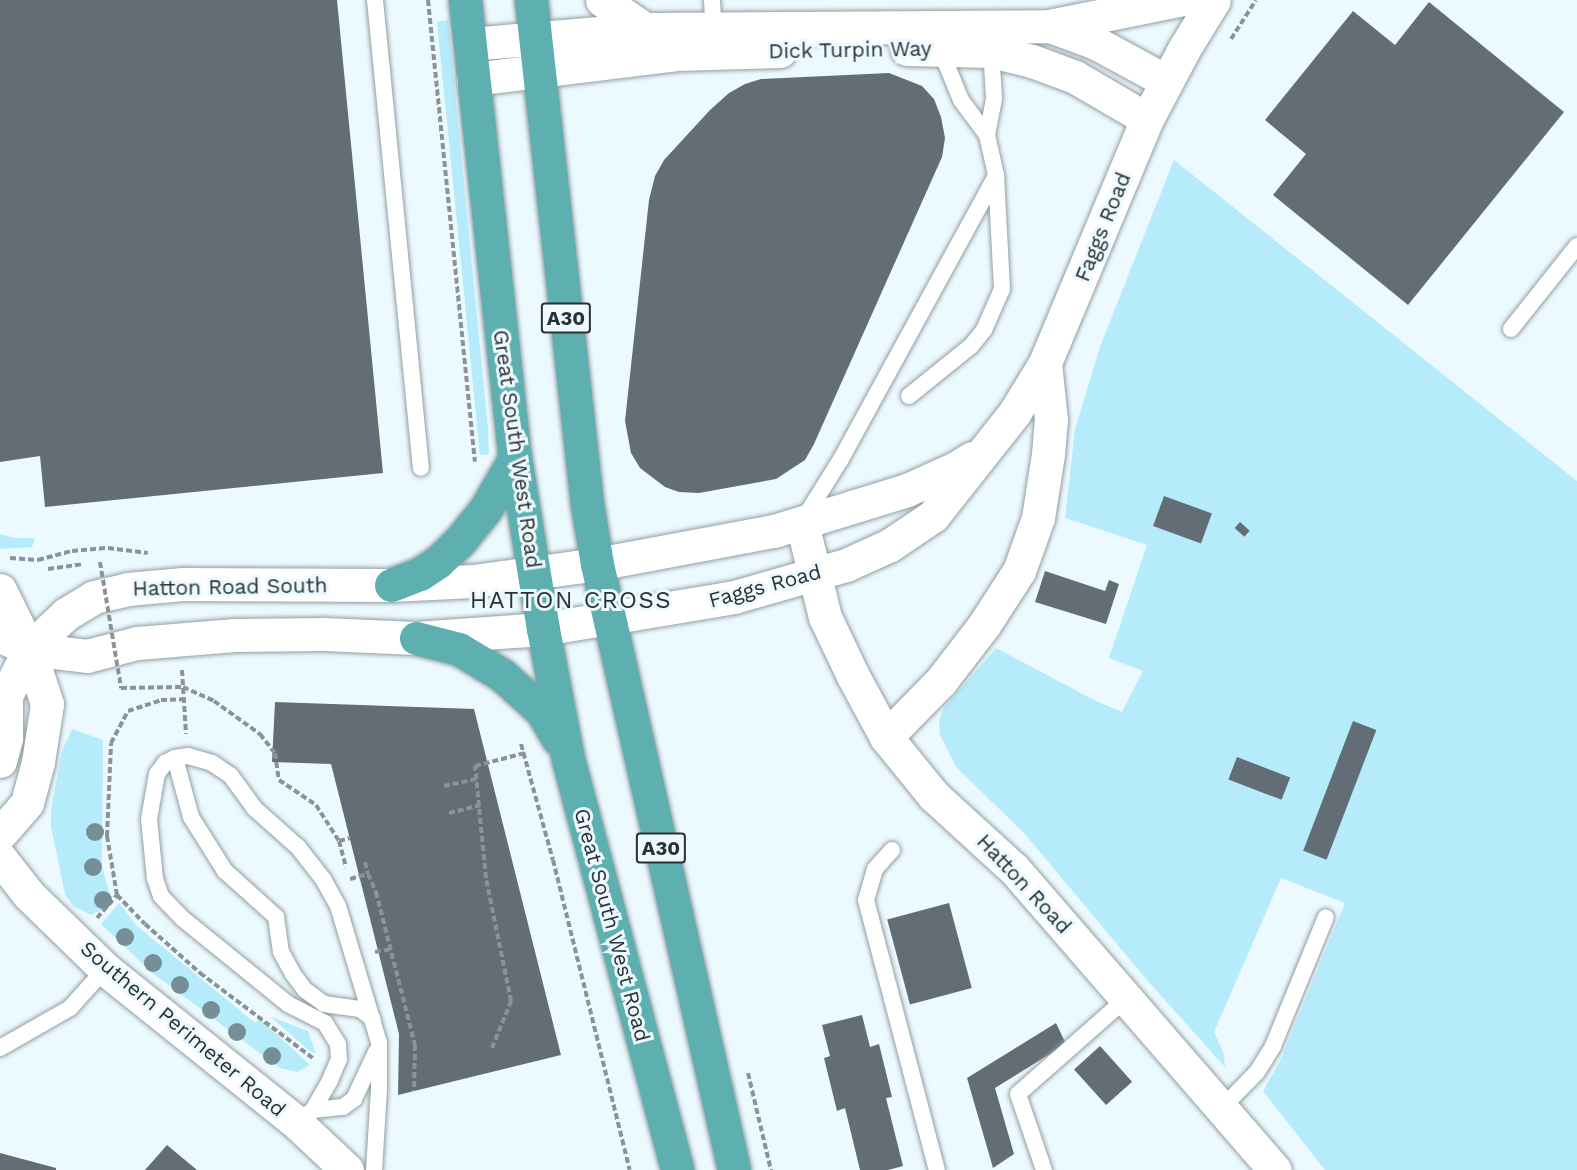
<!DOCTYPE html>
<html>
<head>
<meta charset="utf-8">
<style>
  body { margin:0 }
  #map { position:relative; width:1577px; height:1170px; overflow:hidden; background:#ecf9fe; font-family:"Work Sans",sans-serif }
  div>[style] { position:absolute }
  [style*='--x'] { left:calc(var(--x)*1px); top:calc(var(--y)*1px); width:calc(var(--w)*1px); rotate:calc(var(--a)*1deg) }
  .green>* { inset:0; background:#b6ebfc }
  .building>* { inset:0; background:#636d76; transform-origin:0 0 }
  .path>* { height:4px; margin-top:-2px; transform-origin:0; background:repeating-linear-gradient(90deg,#8a9497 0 6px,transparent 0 9px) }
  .roads { filter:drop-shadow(0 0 2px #909fa4) drop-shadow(0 0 2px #909fa4) }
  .service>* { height:16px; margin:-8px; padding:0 8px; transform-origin:8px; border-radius:8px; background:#fff }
  .minor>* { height:33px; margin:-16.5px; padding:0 16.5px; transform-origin:16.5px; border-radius:16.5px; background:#fff }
  .tertiary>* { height:33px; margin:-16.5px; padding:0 16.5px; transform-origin:16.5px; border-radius:16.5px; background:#fff }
  .trunk>* { height:33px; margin:-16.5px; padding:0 16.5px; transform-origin:16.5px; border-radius:16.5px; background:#5eb0b0 }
  .path-bridge>* { height:4px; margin-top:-2px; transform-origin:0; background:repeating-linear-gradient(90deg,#8a9497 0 6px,transparent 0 9px) }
  .trees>* { width:18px; height:18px; margin:-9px; border-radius:50%; background:#768f97 }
  span { translate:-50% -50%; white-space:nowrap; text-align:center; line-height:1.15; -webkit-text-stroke:6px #ecf9fe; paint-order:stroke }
  .shield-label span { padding:2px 4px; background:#ecf9fe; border:2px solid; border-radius:4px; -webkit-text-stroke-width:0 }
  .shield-label { font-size:20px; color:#2b3133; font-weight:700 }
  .street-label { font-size:21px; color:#2b3133 }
  .quarter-label { font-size:24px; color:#2b3133; letter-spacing:1.5px }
</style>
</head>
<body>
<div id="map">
  <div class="green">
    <div style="clip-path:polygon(448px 20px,488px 429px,489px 454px,480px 455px,437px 22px)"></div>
    <div style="clip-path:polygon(1174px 160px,1577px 481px,1577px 1170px,1325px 1170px,1263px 1091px,1280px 1061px,1345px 903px,1281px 878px,1214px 1032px,1224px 1054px,1225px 1067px,1147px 980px,1024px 833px,956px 767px,940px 735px,939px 721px,943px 709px,996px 648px,1094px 700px,1122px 712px,1143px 671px,1109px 658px,1147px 545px,1065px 518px,1075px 429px,1101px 344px)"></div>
    <div style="clip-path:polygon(0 534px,15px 538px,35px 538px,32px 547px,0 549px)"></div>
    <div style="clip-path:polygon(72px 729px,103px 740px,102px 867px,113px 904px,91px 915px,73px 906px,65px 894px,51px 827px,51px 810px,62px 751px)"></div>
    <div style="clip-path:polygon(119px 903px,136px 925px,255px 1023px,260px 1019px,310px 1065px,297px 1072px,280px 1068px,151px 972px,101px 924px)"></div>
    <div style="clip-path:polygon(271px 1017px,308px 1031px,316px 1054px,307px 1049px)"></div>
  </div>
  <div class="building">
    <div style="clip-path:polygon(0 0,337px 0,383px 473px,45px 507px,40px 456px,0 462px)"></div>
    <div style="clip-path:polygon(1429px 2px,1564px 112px,1408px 305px,1273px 195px,1306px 154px,1265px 120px,1353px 11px,1395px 45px)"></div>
    <div style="clip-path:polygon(889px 73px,922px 86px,934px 99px,941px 117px,945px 138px,942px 157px,814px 444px,805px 460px,776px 479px,699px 493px,679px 492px,665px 487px,640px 468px,631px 453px,625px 421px,649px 200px,655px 176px,664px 160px,710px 110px,729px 93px,745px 84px,761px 79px)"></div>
    <div style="left:1164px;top:496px;width:51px;height:32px;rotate:20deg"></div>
    <div style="left:1240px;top:522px;width:13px;height:8px;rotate:42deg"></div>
    <div style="clip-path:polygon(1045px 571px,1105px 591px,1109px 580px,1119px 584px,1106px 624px,1035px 602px)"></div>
    <div style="clip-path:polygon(275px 702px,474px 709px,561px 1055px,398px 1095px,399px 1034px,331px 764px,272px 762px)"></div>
    <div style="left:1353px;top:721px;width:25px;height:139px;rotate:21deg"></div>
    <div style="left:1237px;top:757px;width:57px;height:24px;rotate:21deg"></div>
    <div style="left:949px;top:903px;width:88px;height:64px;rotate:75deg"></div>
    <div style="clip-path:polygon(862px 1015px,870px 1047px,879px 1044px,892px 1097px,886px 1098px,903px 1166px,888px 1170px,860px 1170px,845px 1108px,837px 1111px,824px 1058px,830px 1056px,822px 1025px)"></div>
    <div style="clip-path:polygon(1056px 1023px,1066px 1044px,995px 1088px,1014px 1154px,993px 1168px,967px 1078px)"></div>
    <div style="left:1100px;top:1046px;width:48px;height:35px;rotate:48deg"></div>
    <div style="clip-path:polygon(167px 1145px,197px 1170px,145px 1170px)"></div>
    <div style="clip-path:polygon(0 1153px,56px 1168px,56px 1170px,0 1170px)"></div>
  </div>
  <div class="path">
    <div style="--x:428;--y:0;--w:464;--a:84.2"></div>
    <div style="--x:1231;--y:39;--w:46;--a:-57.3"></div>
    <div style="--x:10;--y:558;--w:28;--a:4"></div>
    <div style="--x:38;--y:560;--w:35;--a:-15"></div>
    <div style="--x:72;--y:551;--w:36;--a:-5"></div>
    <div style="--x:108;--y:548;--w:40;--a:7.1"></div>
    <div style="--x:48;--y:569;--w:35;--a:-8"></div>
    <div style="--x:182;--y:670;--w:64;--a:86.4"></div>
    <div style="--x:121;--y:688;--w:62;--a:-0.9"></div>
    <div style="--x:183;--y:687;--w:34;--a:24"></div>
    <div style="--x:214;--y:701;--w:57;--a:35.7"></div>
    <div style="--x:260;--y:734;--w:24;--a:52"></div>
    <div style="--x:275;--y:753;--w:27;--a:82"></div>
    <div style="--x:279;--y:780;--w:45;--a:34"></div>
    <div style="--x:316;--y:805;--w:43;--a:57.4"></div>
    <div style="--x:339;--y:841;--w:27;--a:75"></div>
    <div style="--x:521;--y:744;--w:120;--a:74.6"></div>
    <div style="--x:553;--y:860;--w:319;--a:76.1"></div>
    <div style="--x:444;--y:786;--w:33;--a:-12"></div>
    <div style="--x:449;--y:813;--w:32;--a:-14"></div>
    <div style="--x:339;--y:841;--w:11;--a:-15"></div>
    <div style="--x:365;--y:862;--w:12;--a:76"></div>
    <div style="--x:350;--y:879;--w:19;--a:-16"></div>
    <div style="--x:368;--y:874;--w:20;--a:66"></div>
    <div style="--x:376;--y:892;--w:158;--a:75.7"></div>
    <div style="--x:415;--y:1045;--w:46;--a:91.2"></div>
    <div style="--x:117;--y:895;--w:40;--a:46"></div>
    <div style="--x:145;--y:924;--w:74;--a:41.7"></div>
    <div style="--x:200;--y:973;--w:143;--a:37"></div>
    <div style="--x:97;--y:918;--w:30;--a:-49"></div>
    <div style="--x:117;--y:895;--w:60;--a:-99.6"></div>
    <div style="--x:107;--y:836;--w:93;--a:-87.5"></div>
    <div style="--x:111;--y:743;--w:36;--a:-62"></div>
    <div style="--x:128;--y:711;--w:35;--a:-18"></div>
    <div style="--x:161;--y:700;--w:23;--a:-2"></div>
    <div style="--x:375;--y:952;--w:16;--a:-11"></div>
    <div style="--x:492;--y:1048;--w:51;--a:-68"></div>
    <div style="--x:511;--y:1001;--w:126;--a:-101.5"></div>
    <div style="--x:486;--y:878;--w:113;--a:-95.6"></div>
    <div style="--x:475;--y:766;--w:52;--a:-14.6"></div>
    <div style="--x:748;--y:1073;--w:100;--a:76.7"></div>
  </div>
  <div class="roads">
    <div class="service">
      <div style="--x:375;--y:0;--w:470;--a:84.4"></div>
      <div style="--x:712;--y:0;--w:34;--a:87"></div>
      <div style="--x:987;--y:135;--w:38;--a:-79"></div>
      <div style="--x:994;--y:98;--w:51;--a:-93.4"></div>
      <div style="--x:1511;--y:329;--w:106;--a:-51.5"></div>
      <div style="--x:909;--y:396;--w:80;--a:-38.9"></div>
      <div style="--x:971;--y:346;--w:21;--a:-51"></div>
      <div style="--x:984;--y:330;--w:45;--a:-66.3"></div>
      <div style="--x:1002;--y:289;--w:114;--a:-93"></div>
      <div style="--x:996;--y:175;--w:41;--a:-102.7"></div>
      <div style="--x:987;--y:135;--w:44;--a:-126.6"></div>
      <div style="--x:961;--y:100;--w:42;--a:-112.3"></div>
      <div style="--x:945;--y:61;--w:16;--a:-94"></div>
      <div style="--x:803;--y:520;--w:72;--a:-58.1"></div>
      <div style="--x:841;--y:459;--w:323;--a:-61.3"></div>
      <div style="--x:175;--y:758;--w:61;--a:74.8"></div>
      <div style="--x:191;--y:817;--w:64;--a:57.8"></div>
      <div style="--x:225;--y:871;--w:69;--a:42"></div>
      <div style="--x:276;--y:917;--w:35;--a:82"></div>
      <div style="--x:281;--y:952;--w:25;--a:61"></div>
      <div style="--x:293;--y:974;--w:20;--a:53"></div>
      <div style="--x:305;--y:990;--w:24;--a:36"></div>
      <div style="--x:324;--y:1004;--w:36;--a:8"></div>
      <div style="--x:360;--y:1009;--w:16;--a:38"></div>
      <div style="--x:892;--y:850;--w:25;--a:132"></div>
      <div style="--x:875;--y:869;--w:32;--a:106"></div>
      <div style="--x:866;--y:900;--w:279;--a:75.3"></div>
      <div style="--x:0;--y:1048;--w:81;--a:-29.7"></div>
      <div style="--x:70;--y:1008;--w:52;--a:-48.1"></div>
      <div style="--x:1222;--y:1108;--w:50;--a:-45.8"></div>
      <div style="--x:1257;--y:1072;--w:31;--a:-58"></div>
      <div style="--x:1273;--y:1046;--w:139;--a:-67.7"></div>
      <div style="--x:313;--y:1110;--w:30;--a:-6"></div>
      <div style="--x:343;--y:1107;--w:14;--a:-36"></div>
      <div style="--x:354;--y:1099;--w:52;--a:-64.9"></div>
      <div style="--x:296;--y:1122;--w:21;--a:-35"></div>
      <div style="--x:313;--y:1110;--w:34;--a:-60"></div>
      <div style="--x:330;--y:1080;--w:23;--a:-67"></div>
      <div style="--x:339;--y:1059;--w:15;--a:-94"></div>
      <div style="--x:338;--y:1044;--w:25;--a:-122"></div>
      <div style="--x:325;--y:1023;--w:42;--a:-152.8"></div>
      <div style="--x:288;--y:1004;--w:135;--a:-141"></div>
      <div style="--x:183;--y:919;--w:32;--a:-134"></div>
      <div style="--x:161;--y:896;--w:18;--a:-109"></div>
      <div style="--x:155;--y:879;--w:60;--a:-95.7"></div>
      <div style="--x:149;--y:819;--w:46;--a:-79.9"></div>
      <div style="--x:157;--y:774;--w:14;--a:-54"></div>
      <div style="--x:165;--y:763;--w:11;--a:-27"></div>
      <div style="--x:175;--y:758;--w:13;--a:-9"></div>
      <div style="--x:188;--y:756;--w:25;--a:16"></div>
      <div style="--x:212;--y:763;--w:23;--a:34"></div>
      <div style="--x:231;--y:776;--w:39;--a:54"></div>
      <div style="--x:254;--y:808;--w:59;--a:41.6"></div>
      <div style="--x:298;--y:847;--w:41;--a:52"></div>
      <div style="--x:323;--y:879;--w:31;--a:61"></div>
      <div style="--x:338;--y:906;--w:143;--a:73.3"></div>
      <div style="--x:379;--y:1043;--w:46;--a:90"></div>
      <div style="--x:379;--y:1089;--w:81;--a:93.5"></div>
      <div style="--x:1044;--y:1170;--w:80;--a:-108.9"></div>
      <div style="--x:1018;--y:1094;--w:145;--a:-41.4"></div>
    </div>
    <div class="minor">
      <div style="--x:886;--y:737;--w:78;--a:-45.5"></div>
      <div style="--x:941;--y:681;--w:71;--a:-52.5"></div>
      <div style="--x:984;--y:625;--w:64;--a:-57.1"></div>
      <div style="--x:1019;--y:571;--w:56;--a:-70.3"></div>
      <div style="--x:1038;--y:518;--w:65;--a:-81.1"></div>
      <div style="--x:1048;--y:454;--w:34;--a:-85"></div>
      <div style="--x:1051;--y:420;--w:57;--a:-96"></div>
    </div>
    <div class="tertiary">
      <div style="--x:602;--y:0;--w:52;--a:34"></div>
      <div style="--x:1053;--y:27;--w:46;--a:20.4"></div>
      <div style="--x:1096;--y:43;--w:80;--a:28.5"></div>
      <div style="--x:470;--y:44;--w:176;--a:-4.9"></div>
      <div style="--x:645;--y:29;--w:404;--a:-0.4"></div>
      <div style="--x:1049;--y:26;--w:133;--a:-11.3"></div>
      <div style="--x:907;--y:49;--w:84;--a:1.4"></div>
      <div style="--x:991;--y:51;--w:42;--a:13.7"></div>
      <div style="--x:1032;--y:61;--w:46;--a:20.4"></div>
      <div style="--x:1075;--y:77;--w:83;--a:30.3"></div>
      <div style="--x:473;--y:79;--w:205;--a:-7"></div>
      <div style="--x:676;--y:54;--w:104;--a:-1.7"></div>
      <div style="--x:802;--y:523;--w:97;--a:76.3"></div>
      <div style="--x:825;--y:617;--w:65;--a:64.6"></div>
      <div style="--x:853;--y:676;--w:69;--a:61.6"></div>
      <div style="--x:886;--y:737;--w:76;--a:50.9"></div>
      <div style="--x:934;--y:796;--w:108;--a:42.4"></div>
      <div style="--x:1014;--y:869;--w:398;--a:49.1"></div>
      <div style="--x:0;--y:590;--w:66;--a:63.8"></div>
      <div style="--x:29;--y:649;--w:58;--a:71.9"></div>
      <div style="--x:47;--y:704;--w:59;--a:98.8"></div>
      <div style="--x:38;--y:762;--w:42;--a:105"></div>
      <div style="--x:27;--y:803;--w:41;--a:131.1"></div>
      <div style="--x:0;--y:636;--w:32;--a:24"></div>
      <div style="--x:29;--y:649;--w:58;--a:6.9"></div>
      <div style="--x:87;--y:656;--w:52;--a:-14.6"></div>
      <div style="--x:137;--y:643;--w:98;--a:-4.7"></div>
      <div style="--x:235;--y:635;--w:88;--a:-0.7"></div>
      <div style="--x:323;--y:634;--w:93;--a:2.5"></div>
      <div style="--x:416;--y:638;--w:127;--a:-4.1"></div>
      <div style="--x:543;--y:629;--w:194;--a:-9.5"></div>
      <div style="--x:734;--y:597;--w:116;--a:-15.9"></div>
      <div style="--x:846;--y:565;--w:48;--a:-24.4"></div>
      <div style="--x:890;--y:545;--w:52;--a:-34"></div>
      <div style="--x:933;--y:516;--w:132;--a:-51.7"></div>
      <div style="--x:1015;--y:412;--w:57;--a:-58.5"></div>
      <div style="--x:1045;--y:363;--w:264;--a:-67.3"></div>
      <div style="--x:1147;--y:119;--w:79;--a:-62.1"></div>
      <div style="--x:1184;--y:49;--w:57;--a:-58.5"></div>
      <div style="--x:0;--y:761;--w:24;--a:-75"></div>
      <div style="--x:6;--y:738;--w:42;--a:-90"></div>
      <div style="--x:6;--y:696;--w:52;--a:-63.9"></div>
      <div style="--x:29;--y:649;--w:51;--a:-43.4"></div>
      <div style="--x:66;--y:614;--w:33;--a:-31"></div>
      <div style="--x:94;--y:597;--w:35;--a:-13"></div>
      <div style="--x:128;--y:589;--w:55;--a:-5.2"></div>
      <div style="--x:183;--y:584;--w:208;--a:0.3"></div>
      <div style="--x:391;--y:585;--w:82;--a:-2.8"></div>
      <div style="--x:473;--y:581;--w:125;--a:-7.8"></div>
      <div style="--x:597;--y:564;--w:180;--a:-10.6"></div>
      <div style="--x:774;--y:531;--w:139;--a:-17.1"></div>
      <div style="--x:907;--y:490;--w:54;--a:-24.2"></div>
      <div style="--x:956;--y:468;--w:19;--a:-32"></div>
      <div style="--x:0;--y:858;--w:47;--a:51.9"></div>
      <div style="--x:29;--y:895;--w:106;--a:44.2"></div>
      <div style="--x:105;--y:969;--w:245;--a:38.7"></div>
      <div style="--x:296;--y:1122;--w:70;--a:43.3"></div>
    </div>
    <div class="trunk">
      <div style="--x:465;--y:0;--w:461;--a:83.8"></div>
      <div style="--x:515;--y:458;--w:173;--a:80.7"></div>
      <div style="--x:543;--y:629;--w:132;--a:79.1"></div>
      <div style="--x:568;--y:759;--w:425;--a:75.1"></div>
      <div style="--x:531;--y:0;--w:507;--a:83.66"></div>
      <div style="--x:587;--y:504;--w:61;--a:80.5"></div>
      <div style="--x:597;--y:564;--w:621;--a:77.26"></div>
      <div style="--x:391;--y:585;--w:31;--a:-21"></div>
      <div style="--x:420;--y:574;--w:22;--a:-34"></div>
      <div style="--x:438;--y:562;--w:29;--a:-44"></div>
      <div style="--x:459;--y:542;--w:41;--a:-50.9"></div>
      <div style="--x:485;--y:510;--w:60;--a:-60"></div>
      <div style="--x:416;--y:638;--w:44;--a:14.3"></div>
      <div style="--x:459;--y:649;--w:50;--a:31.2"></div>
      <div style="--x:502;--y:675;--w:54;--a:42"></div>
      <div style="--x:542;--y:711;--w:32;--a:60"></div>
    </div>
  </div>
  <div class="path-bridge">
    <div style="--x:100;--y:562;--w:128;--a:80.5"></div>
  </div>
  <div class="trees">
    <div style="left:95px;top:832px"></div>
    <div style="left:93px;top:867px"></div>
    <div style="left:103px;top:900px"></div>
    <div style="left:125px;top:937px"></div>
    <div style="left:153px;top:963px"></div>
    <div style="left:180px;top:985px"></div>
    <div style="left:211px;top:1010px"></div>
    <div style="left:237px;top:1032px"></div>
    <div style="left:272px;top:1056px"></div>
  </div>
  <div class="shield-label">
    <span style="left:566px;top:318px">A30</span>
    <span style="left:661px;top:848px">A30</span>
  </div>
  <div class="street-label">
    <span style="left:850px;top:50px;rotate:-1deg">Dick Turpin Way</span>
    <span style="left:1103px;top:227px;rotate:-68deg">Faggs Road</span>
    <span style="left:517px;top:449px;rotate:82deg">Great South West Road</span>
    <span style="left:765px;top:586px;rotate:-15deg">Faggs Road</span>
    <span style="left:230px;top:587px;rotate:-1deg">Hatton Road South</span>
    <span style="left:1024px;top:884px;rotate:47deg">Hatton Road</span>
    <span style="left:612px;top:925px;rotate:75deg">Great South West Road</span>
    <span style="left:183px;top:1029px;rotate:40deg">Southern Perimeter Road</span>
  </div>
  <div class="quarter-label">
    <span style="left:571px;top:601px">HATTON CROSS</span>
  </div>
</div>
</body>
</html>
